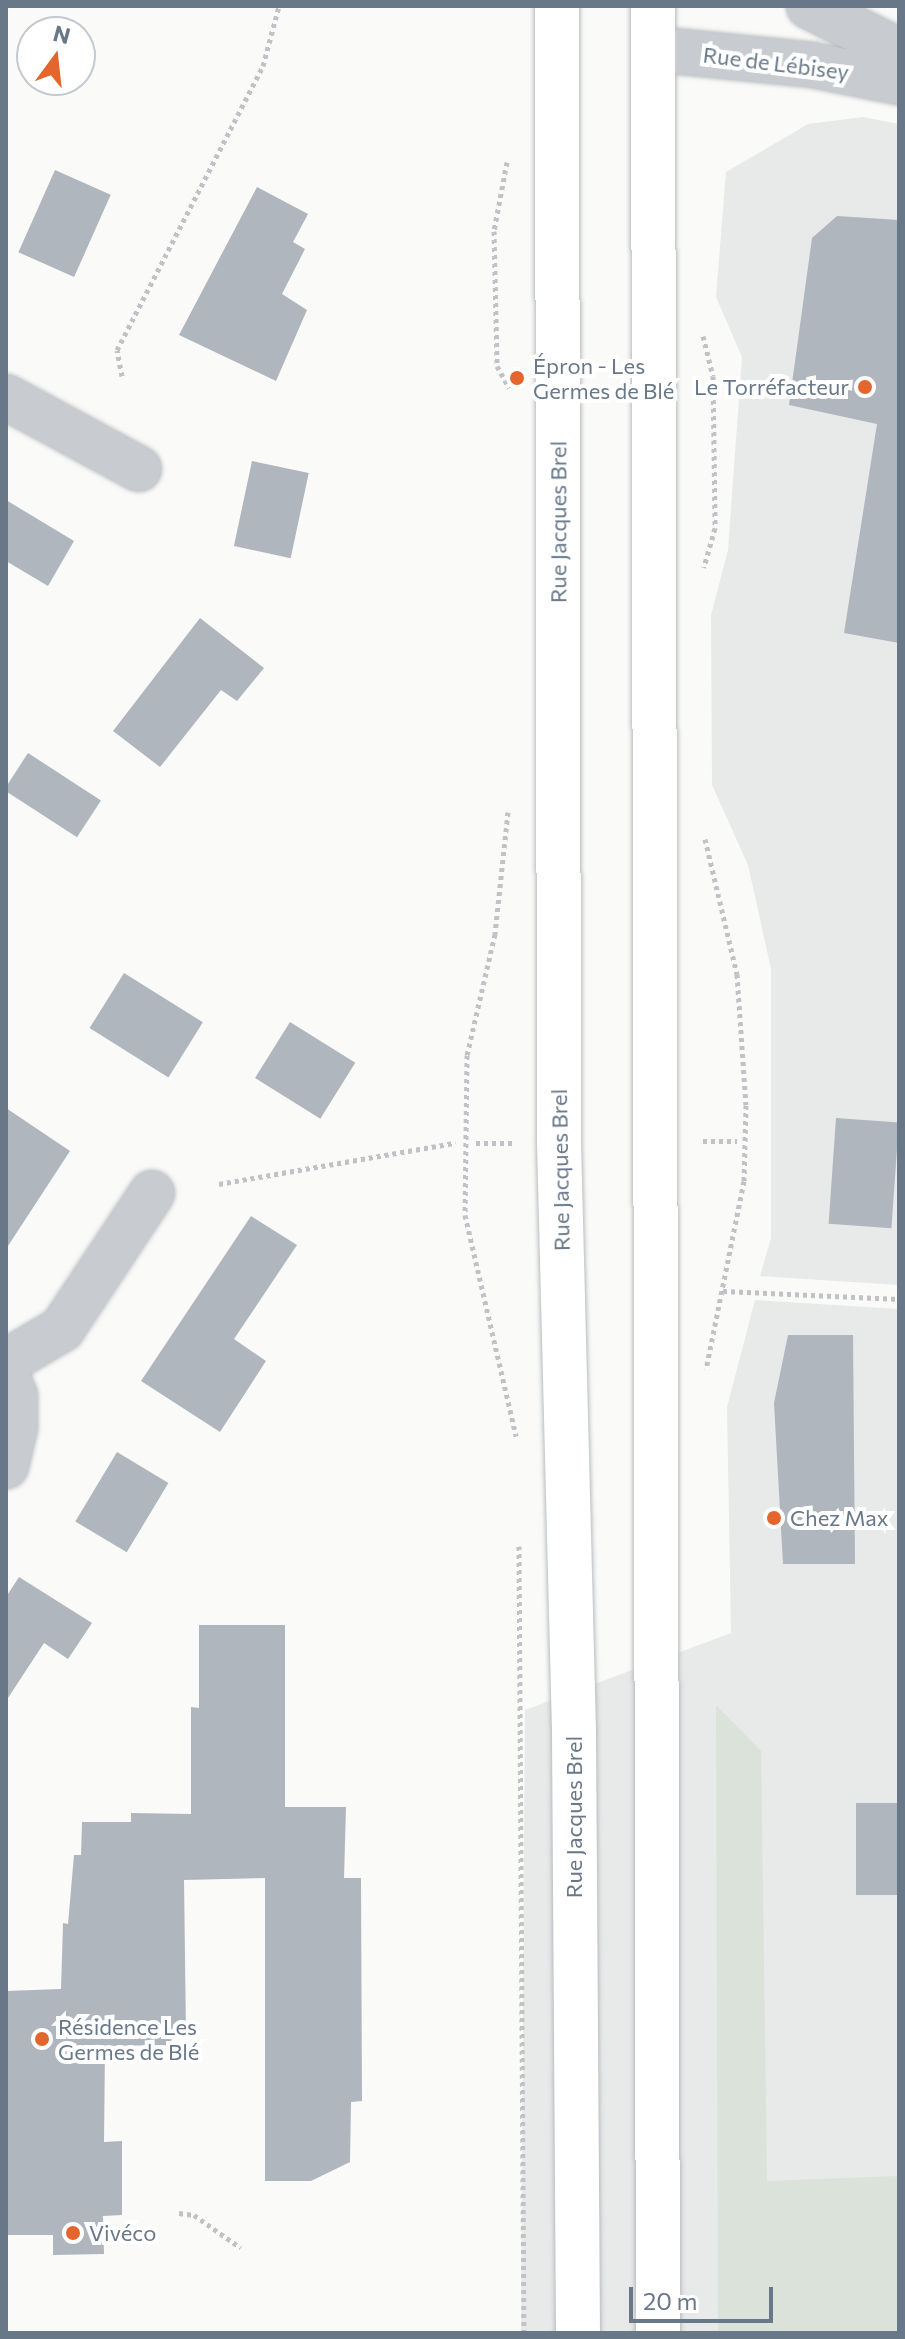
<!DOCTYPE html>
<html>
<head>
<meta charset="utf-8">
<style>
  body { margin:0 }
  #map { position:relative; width:905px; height:2339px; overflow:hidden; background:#fafaf8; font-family:Commissioner,sans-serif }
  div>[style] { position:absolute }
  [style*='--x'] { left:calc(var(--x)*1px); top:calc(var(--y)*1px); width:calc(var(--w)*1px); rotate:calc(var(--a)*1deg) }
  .built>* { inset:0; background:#e8e9e9 }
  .green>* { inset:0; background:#dbe2d9 }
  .building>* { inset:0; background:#afb6bd; transform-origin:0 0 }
  .path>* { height:5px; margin-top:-2.5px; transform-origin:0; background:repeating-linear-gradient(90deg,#c0c2c5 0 4px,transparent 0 8px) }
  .roads { filter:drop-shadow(0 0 2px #b9bdc1) drop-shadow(0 0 2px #b9bdc1) }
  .minor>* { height:44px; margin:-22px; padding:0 22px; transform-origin:22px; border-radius:22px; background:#c8cbcf }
  .primary>* { height:44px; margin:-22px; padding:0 22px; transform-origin:22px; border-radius:22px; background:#fff }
  .dots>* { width:22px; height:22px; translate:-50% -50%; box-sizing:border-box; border:4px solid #fff; border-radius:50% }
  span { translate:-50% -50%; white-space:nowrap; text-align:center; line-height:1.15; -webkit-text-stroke:8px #fff; paint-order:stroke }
  .street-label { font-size:22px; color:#697889 }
  .poi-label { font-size:22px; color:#697889 }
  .left { translate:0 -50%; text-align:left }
  .right { translate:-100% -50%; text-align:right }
  .frame { position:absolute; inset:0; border:8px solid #697889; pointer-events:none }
  .north { position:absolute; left:16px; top:16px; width:80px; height:80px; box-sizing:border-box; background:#fff; border:2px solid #c3c9d0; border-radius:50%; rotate:15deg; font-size:22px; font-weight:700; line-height:32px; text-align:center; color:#697889 }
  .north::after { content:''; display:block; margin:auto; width:28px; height:36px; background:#e4662d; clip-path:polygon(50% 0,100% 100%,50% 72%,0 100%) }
  .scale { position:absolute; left:629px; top:2287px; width:144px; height:36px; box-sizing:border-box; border:4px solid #697889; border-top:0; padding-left:10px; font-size:24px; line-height:28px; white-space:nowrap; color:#697889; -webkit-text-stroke:6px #fff; paint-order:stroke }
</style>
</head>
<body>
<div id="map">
  <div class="built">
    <div style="clip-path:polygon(863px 117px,899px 124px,899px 1285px,760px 1276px,771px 1238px,771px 969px,748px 865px,712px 785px,711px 615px,728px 550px,742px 357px,716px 297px,726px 172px,808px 124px)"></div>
    <div style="clip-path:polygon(755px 1300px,899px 1309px,899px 2333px,521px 2333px,525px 1710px,731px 1633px,727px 1407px)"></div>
  </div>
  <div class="green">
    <div style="clip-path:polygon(716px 1705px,761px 1751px,767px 2181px,899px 2176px,899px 2333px,718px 2333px)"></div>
  </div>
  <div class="building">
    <div style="left:55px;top:170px;width:61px;height:90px;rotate:24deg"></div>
    <div style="clip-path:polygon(257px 187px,308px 214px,293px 242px,305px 249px,282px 294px,307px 310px,276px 381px,179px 335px)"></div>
    <div style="clip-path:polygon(837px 216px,899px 220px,899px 643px,844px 633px,877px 424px,789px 405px,812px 238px)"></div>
    <div style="left:252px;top:461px;width:58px;height:87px;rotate:12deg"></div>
    <div style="clip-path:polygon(6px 500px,74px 541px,48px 586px,6px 561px)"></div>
    <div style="clip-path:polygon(200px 618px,264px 668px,237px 701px,221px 690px,160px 767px,113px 731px)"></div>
    <div style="left:28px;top:753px;width:87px;height:44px;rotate:33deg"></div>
    <div style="left:124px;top:973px;width:93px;height:65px;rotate:32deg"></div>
    <div style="left:290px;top:1022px;width:77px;height:66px;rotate:32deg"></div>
    <div style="clip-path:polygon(6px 1108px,70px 1151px,6px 1249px)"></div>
    <div style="left:836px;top:1118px;width:63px;height:106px;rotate:4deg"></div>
    <div style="clip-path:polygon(251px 1216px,297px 1245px,234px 1339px,266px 1361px,220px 1432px,141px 1381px)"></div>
    <div style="clip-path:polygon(788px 1335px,853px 1335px,855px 1564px,783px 1564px,774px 1403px)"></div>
    <div style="left:117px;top:1452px;width:60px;height:81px;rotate:31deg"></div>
    <div style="clip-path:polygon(19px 1577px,92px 1623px,68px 1659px,44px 1643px,6px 1701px,6px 1597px)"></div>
    <div style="clip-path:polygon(199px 1625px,285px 1625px,285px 1807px,346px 1807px,344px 1878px,361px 1878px,362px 2101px,351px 2102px,350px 2162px,311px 2181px,265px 2181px,265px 1878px,184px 1880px,186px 2033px,172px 2033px,171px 2045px,105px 2046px,104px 2142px,122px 2141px,122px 2215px,103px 2216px,104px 2254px,53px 2255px,53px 2235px,6px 2235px,6px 1991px,61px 1989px,63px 1923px,68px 1924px,74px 1855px,81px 1855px,82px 1822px,131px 1822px,131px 1813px,191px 1814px,191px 1707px,199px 1708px)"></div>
    <div style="left:899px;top:1803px;width:92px;height:43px;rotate:90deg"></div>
  </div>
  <div class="path">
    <div style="--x:507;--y:162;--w:70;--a:100.7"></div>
    <div style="--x:494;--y:231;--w:135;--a:88.7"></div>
    <div style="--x:497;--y:366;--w:25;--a:61"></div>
    <div style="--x:703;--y:336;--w:41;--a:76"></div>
    <div style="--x:713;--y:376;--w:152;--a:89.2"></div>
    <div style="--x:715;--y:528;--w:41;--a:105.8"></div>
    <div style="--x:122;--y:376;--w:26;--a:-101"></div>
    <div style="--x:117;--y:350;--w:319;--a:-62.8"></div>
    <div style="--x:263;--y:66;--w:62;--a:-75.1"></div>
    <div style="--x:508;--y:812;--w:123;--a:96.1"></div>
    <div style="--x:495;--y:934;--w:124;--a:103"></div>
    <div style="--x:467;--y:1055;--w:160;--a:90.7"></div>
    <div style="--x:465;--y:1215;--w:227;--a:77"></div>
    <div style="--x:705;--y:839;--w:139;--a:76.7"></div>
    <div style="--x:737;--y:974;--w:131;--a:86.1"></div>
    <div style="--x:746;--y:1105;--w:76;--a:91.5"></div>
    <div style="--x:744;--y:1181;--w:192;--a:101.4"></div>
    <div style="--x:703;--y:1141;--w:34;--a:0"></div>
    <div style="--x:476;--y:1143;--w:39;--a:0"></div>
    <div style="--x:219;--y:1184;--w:240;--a:-9.9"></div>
    <div style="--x:723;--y:1291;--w:176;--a:2.6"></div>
    <div style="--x:519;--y:1546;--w:787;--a:89.64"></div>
    <div style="--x:179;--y:2213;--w:15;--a:8"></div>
    <div style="--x:194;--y:2215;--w:57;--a:35.1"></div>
  </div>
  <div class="roads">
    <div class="minor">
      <div style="--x:809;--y:6;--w:101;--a:26.6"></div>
      <div style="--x:653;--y:49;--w:160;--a:5.7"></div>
      <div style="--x:812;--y:65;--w:89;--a:11.1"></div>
      <div style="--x:6;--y:397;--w:151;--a:28.4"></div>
      <div style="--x:6;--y:1362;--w:65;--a:-30.5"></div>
      <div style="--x:62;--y:1329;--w:163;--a:-56.5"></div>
      <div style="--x:6;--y:1373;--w:25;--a:69"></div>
      <div style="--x:15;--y:1396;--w:31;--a:90"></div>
      <div style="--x:15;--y:1427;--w:40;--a:103"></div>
    </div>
    <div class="primary">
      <div style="--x:557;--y:6;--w:1136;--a:89.9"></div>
      <div style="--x:559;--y:1142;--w:590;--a:88.54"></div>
      <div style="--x:574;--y:1732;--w:601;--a:89.62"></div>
      <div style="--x:653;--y:6;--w:2327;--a:89.88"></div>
    </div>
  </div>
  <div class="dots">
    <div style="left:517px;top:378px;background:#e4662d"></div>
    <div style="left:865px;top:387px;background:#e4662d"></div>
    <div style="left:774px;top:1518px;background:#e4662d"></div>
    <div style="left:42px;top:2039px;background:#e4662d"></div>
    <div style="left:73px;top:2233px;background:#e4662d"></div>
  </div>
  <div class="street-label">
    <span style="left:776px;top:63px;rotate:7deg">Rue de Lébisey</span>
    <span style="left:558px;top:522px;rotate:-90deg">Rue Jacques Brel</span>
    <span style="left:560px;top:1170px;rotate:-91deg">Rue Jacques Brel</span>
    <span style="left:574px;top:1817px;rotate:-90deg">Rue Jacques Brel</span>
  </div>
  <div class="poi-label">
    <span class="left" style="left:533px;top:378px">Épron - Les<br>Germes de Blé</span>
    <span class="right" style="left:849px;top:387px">Le Torréfacteur</span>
    <span class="left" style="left:790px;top:1518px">Chez Max</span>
    <span class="left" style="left:58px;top:2039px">Résidence Les<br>Germes de Blé</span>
    <span class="left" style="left:89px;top:2233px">Vivéco</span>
  </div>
  <div class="frame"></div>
  <div class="north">N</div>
  <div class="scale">20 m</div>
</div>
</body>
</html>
